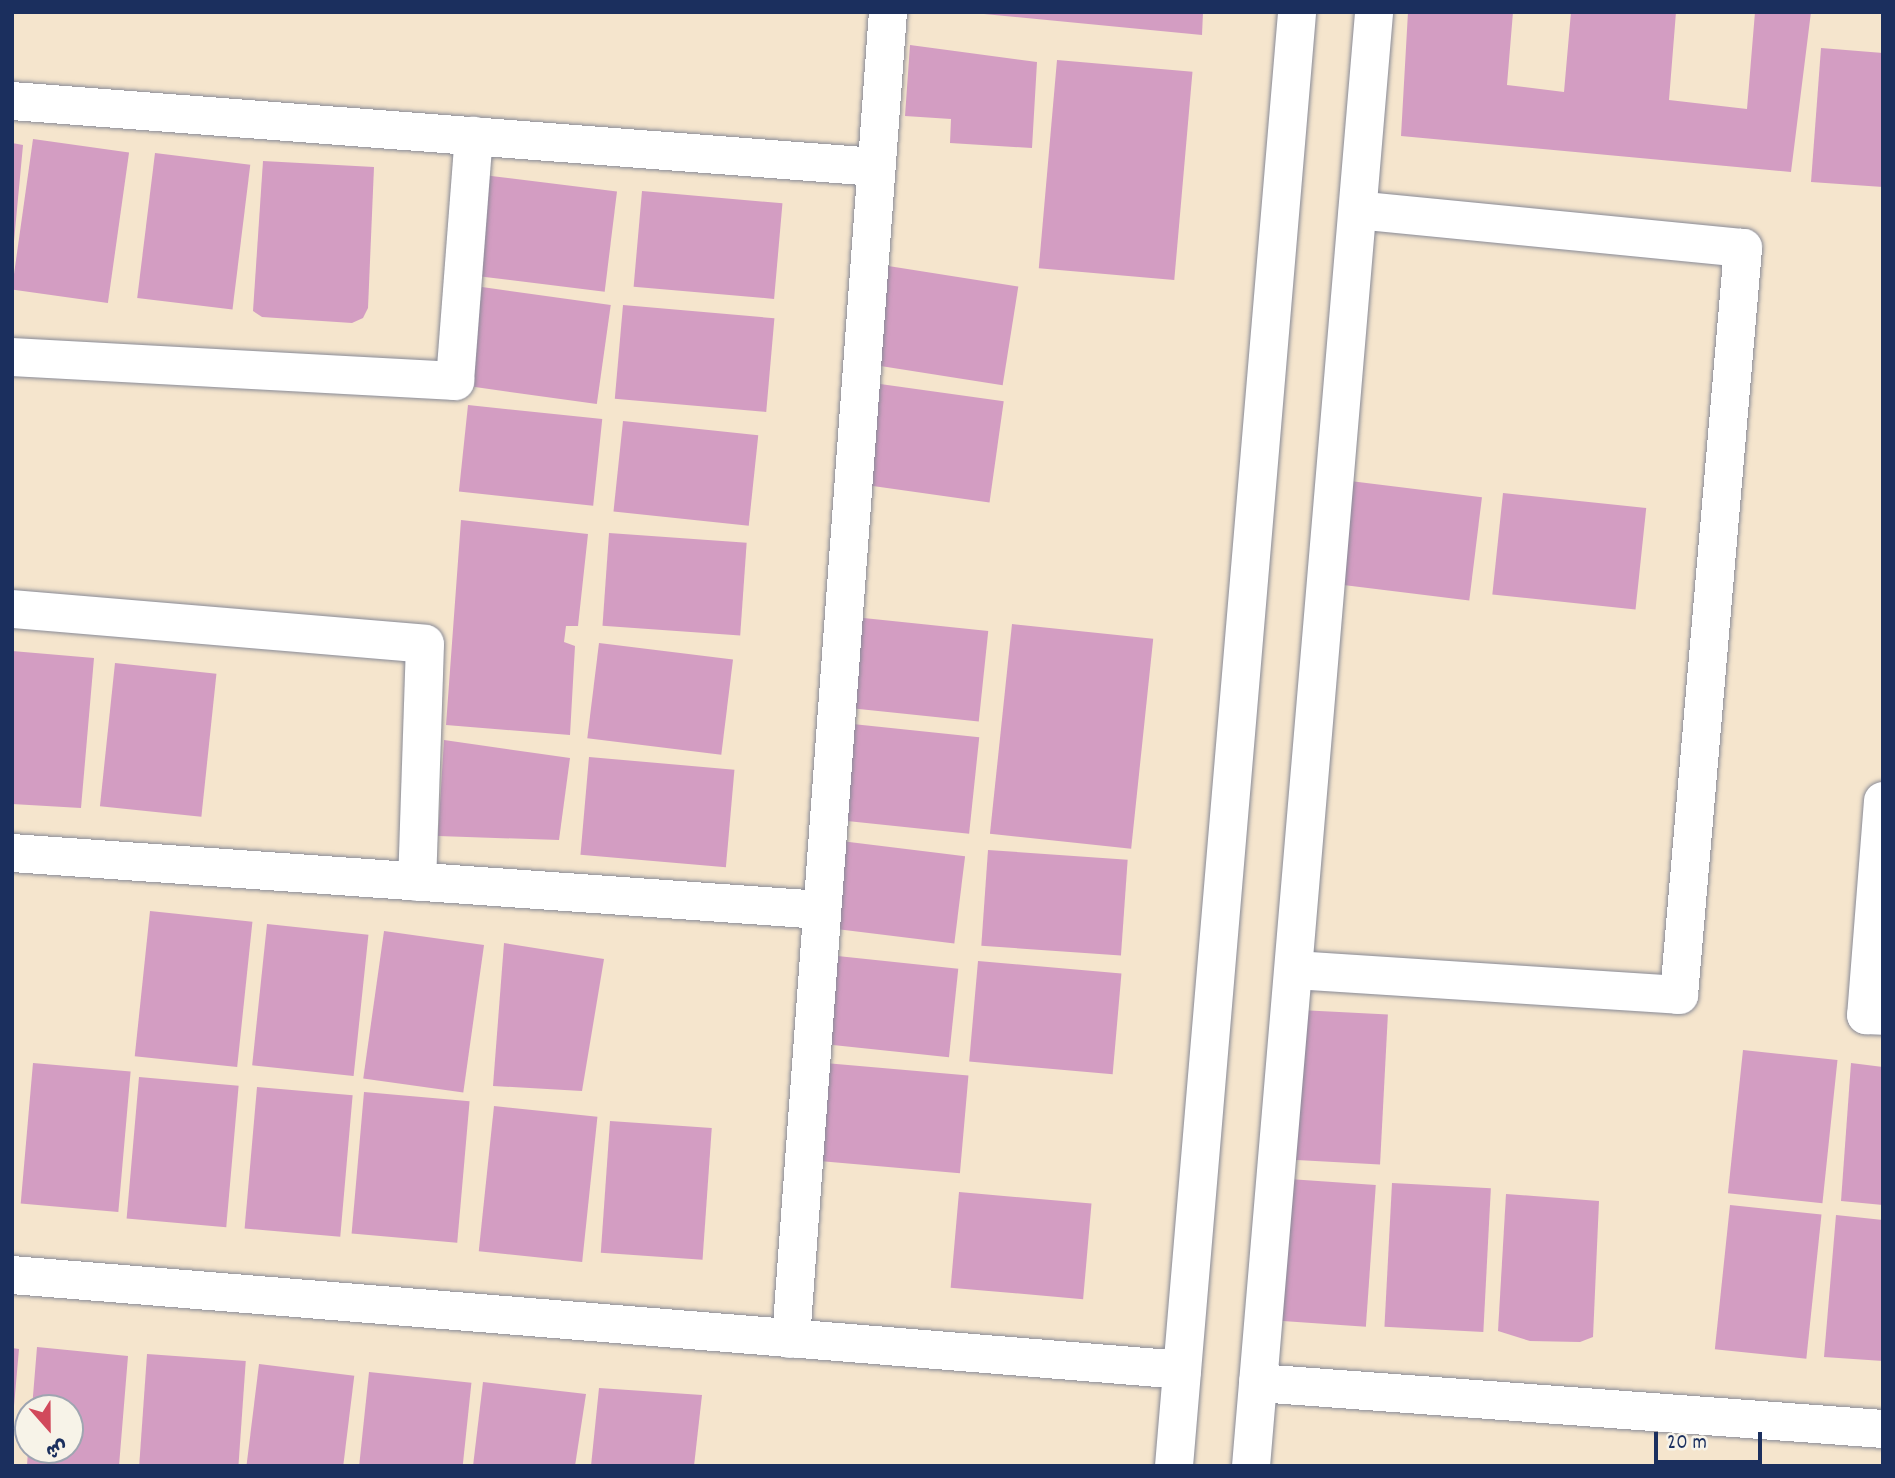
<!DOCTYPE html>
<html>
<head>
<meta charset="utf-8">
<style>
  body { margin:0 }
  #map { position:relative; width:1895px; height:1478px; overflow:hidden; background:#f5e5cd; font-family:Dekko,"Playpen Sans Arabic",sans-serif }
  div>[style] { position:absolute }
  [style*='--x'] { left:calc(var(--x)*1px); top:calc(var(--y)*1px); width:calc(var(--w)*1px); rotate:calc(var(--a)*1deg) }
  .building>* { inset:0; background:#d39dc2; transform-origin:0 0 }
  .roads { filter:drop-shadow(0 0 2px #888a96) drop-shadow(0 0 2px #888a96) }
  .minor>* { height:38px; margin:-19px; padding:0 19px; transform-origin:19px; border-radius:19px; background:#fff }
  span { translate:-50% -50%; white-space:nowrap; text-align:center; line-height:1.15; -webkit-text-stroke:6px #f7f3e8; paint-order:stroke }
  .frame { position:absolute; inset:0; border:14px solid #1b2f5e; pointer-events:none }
  .north { position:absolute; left:14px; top:1394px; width:70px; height:70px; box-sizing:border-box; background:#f7f3e8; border:2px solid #9fa5b1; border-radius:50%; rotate:159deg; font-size:19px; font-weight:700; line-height:28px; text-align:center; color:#1b2f5e }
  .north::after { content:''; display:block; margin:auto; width:24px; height:32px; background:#d1495b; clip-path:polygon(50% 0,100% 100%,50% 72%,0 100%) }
  .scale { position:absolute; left:1654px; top:1432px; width:108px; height:32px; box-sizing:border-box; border:4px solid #1b2f5e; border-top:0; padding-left:9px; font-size:21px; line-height:24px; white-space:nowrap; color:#1b2f5e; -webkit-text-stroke:5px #f7f3e8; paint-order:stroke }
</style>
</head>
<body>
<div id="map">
  <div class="building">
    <div style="clip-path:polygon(963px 12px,1203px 12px,1202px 35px)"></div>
    <div style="clip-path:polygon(1408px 12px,1513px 12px,1507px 85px,1564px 92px,1571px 12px,1676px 12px,1669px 100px,1747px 109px,1755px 12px,1811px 12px,1791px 172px,1401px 136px)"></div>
    <div style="clip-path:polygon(910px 45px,1037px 62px,1032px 148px,950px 143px,951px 119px,905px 116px)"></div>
    <div style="clip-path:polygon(1821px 48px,1883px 53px,1883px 187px,1811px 182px)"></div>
    <div style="left:1057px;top:60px;width:136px;height:209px;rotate:5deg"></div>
    <div style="left:33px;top:139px;width:97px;height:152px;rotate:8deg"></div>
    <div style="clip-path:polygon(12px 143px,23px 145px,14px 241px,12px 240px)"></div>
    <div style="left:155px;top:153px;width:96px;height:146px;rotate:7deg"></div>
    <div style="clip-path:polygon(263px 161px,374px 167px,368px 308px,363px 318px,352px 323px,262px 317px,253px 311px)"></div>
    <div style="left:483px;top:175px;width:135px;height:101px;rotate:7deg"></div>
    <div style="left:642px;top:191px;width:141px;height:96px;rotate:5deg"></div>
    <div style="left:882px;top:265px;width:138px;height:100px;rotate:9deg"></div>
    <div style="left:482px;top:287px;width:130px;height:100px;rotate:8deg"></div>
    <div style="left:623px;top:305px;width:152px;height:94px;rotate:5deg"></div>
    <div style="left:873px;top:383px;width:132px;height:102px;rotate:8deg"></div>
    <div style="left:468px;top:405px;width:135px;height:87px;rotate:6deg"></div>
    <div style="left:623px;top:421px;width:136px;height:91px;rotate:6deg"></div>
    <div style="left:1342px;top:480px;width:141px;height:104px;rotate:7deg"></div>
    <div style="left:1503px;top:493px;width:144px;height:102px;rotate:6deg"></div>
    <div style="clip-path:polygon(461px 520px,588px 534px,578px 626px,566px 626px,564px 642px,575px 646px,570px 735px,446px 725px)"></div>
    <div style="left:609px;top:533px;width:138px;height:93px;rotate:4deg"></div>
    <div style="left:854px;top:617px;width:135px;height:91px;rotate:6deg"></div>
    <div style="left:1012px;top:624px;width:142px;height:211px;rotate:6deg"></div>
    <div style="left:599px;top:643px;width:135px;height:96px;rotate:7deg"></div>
    <div style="clip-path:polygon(12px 651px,94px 658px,81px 808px,12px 804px)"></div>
    <div style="left:115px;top:663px;width:102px;height:144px;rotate:6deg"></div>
    <div style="left:843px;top:723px;width:137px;height:97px;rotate:6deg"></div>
    <div style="clip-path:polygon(444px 740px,570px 758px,559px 840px,438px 836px)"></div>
    <div style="left:589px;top:757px;width:146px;height:98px;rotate:5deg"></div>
    <div style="left:841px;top:841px;width:125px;height:88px;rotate:7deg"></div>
    <div style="left:988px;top:850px;width:140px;height:96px;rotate:4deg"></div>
    <div style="left:150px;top:911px;width:103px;height:146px;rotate:6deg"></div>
    <div style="left:267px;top:924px;width:102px;height:142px;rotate:6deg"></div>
    <div style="left:384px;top:931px;width:101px;height:149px;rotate:8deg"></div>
    <div style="clip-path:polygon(504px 943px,604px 959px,582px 1091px,493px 1086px)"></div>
    <div style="left:828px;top:955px;width:131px;height:89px;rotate:6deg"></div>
    <div style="left:978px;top:961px;width:144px;height:101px;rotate:5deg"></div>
    <div style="left:1300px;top:1010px;width:88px;height:150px;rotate:3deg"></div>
    <div style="left:1743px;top:1050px;width:95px;height:144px;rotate:6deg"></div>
    <div style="left:33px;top:1063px;width:98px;height:141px;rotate:5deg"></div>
    <div style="left:825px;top:1063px;width:144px;height:98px;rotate:5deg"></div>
    <div style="clip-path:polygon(1851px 1063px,1883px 1067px,1883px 1205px,1841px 1201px)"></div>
    <div style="left:139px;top:1077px;width:100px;height:142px;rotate:5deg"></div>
    <div style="left:257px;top:1087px;width:96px;height:142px;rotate:5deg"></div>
    <div style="left:364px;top:1092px;width:106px;height:142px;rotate:5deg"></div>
    <div style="left:494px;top:1106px;width:104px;height:146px;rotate:6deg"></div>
    <div style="left:610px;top:1121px;width:102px;height:132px;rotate:4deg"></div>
    <div style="left:1289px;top:1179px;width:87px;height:142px;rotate:4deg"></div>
    <div style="left:1392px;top:1183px;width:99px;height:144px;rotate:3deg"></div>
    <div style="left:959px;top:1192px;width:133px;height:96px;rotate:5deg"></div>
    <div style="clip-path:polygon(1506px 1194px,1599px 1201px,1593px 1337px,1580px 1342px,1530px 1341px,1498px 1331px)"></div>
    <div style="left:1730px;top:1205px;width:92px;height:145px;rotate:6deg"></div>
    <div style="clip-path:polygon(1836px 1215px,1883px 1220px,1883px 1361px,1824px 1357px)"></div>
    <div style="clip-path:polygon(37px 1347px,128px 1356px,119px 1466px,27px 1466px,28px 1450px,70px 1450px,70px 1408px,32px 1408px)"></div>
    <div style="clip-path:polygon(12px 1348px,19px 1349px,14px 1406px,12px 1406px)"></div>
    <div style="left:147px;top:1354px;width:99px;height:112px;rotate:4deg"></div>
    <div style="left:259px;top:1364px;width:96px;height:102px;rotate:7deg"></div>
    <div style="left:369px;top:1372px;width:103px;height:95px;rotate:6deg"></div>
    <div style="clip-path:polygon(483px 1382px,586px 1394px,575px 1466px,473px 1466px)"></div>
    <div style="clip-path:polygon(599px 1388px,702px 1395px,694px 1466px,591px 1466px)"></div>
  </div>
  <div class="roads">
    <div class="minor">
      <div style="--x:12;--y:101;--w:867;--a:4.37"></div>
      <div style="--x:12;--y:357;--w:444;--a:3.1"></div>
      <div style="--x:455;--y:381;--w:246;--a:-85.6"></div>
      <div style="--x:12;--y:609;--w:414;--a:4.8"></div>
      <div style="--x:425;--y:644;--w:238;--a:91.9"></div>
      <div style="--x:1883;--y:801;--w:215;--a:94.5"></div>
      <div style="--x:1866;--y:1015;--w:17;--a:3"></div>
      <div style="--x:12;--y:853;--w:812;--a:4.03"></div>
      <div style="--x:1294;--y:970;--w:386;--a:3.7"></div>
      <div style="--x:1679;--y:995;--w:750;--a:-85.1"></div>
      <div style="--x:1743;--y:248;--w:387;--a:-174.4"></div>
      <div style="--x:12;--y:1275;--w:1174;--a:4.64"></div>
      <div style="--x:791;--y:1339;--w:1331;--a:-85.82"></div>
      <div style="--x:1258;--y:1383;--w:627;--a:4.21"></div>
      <div style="--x:1174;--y:1466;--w:1459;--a:-85.16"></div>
      <div style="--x:1251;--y:1466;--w:1459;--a:-85.16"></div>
    </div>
  </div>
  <div class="frame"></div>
  <div class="north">ش</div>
  <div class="scale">20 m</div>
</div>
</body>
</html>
